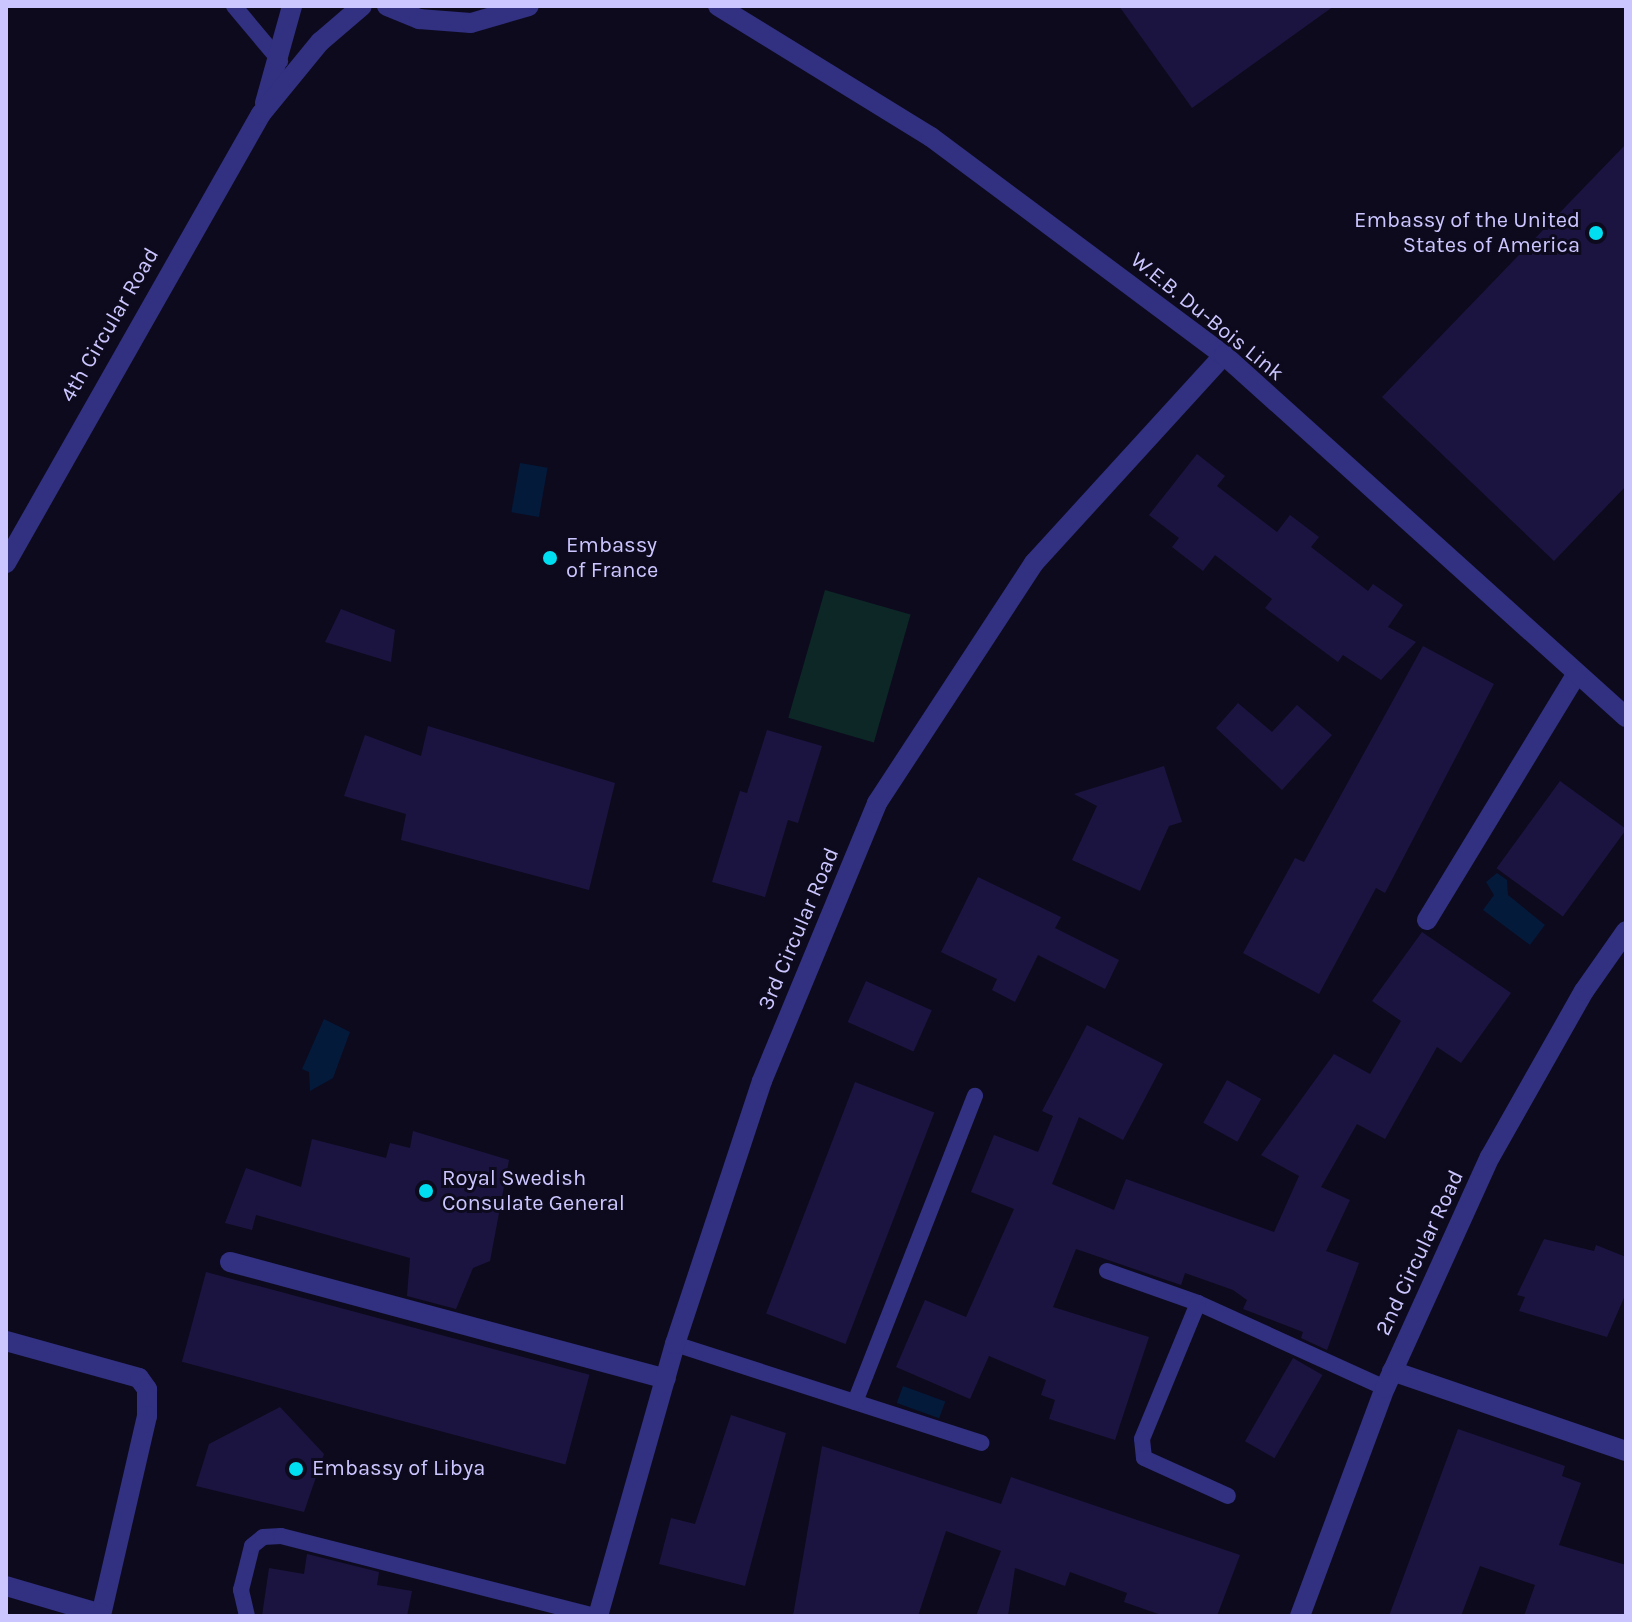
<!DOCTYPE html>
<html>
<head>
<meta charset="utf-8">
<style>
  body { margin:0 }
  #map { position:relative; width:1632px; height:1622px; overflow:hidden; background:#0d0a1d; font-family:Karla,sans-serif }
  div>[style] { position:absolute }
  [style*='--x'] { left:calc(var(--x)*1px); top:calc(var(--y)*1px); width:calc(var(--w)*1px); rotate:calc(var(--a)*1deg) }
  .green>* { inset:0; background:#0c2726; transform-origin:0 0 }
  .water>* { inset:0; background:#041a3b; transform-origin:0 0 }
  .building>* { inset:0; background:#1c1440; transform-origin:0 0 }
  .service>* { height:16px; margin:-8px; padding:0 8px; transform-origin:8px; border-radius:8px; background:#313081 }
  .minor>* { height:20px; margin:-10px; padding:0 10px; transform-origin:10px; border-radius:10px; background:#313081 }
  .tertiary>* { height:20px; margin:-10px; padding:0 10px; transform-origin:10px; border-radius:10px; background:#313081 }
  .dots>* { width:22px; height:22px; translate:-50% -50%; box-sizing:border-box; border:4px solid #0d0a1d; border-radius:50% }
  span { translate:-50% -50%; white-space:nowrap; text-align:center; line-height:1.15; -webkit-text-stroke:6px #0d0a1d; paint-order:stroke }
  .poi-label { font-size:22px; color:#cbc6ff }
  .right { translate:-100% -50%; text-align:right }
  .left { translate:0 -50%; text-align:left }
  .street-label { font-size:22px; color:#cbc6ff }
  .frame { position:absolute; inset:0; border:8px solid #cbc6ff; pointer-events:none }
</style>
</head>
<body>
<div id="map">
  <div class="green">
    <div style="left:825px;top:590px;width:89px;height:133px;rotate:16deg"></div>
  </div>
  <div class="water">
    <div style="left:520px;top:463px;width:28px;height:50px;rotate:10deg"></div>
    <div style="clip-path:polygon(1497px 873px,1507px 880px,1508px 895px,1545px 925px,1530px 945px,1483px 910px,1494px 895px,1486px 882px)"></div>
    <div style="clip-path:polygon(324px 1019px,350px 1032px,333px 1078px,310px 1091px,309px 1072px,302px 1069px)"></div>
    <div style="left:903px;top:1386px;width:45px;height:18px;rotate:20deg"></div>
  </div>
  <div class="building">
    <div style="clip-path:polygon(1119px 6px,1334px 6px,1192px 108px)"></div>
    <div style="clip-path:polygon(1626px 144px,1626px 486px,1554px 561px,1382px 397px)"></div>
    <div style="clip-path:polygon(1197px 454px,1225px 476px,1217px 486px,1277px 532px,1290px 515px,1319px 537px,1311px 547px,1368px 591px,1373px 584px,1403px 605px,1388px 627px,1416px 642px,1381px 680px,1343px 655px,1338px 662px,1265px 608px,1272px 599px,1215px 555px,1203px 571px,1172px 547px,1179px 538px,1149px 515px)"></div>
    <div style="clip-path:polygon(341px 609px,395px 630px,391px 662px,325px 642px)"></div>
    <div style="clip-path:polygon(1423px 646px,1494px 684px,1385px 893px,1376px 888px,1319px 994px,1243px 953px,1295px 858px,1304px 862px)"></div>
    <div style="clip-path:polygon(1238px 703px,1272px 732px,1297px 705px,1332px 735px,1282px 790px,1216px 728px)"></div>
    <div style="clip-path:polygon(428px 726px,615px 783px,589px 890px,401px 840px,406px 814px,344px 796px,365px 735px,421px 756px)"></div>
    <div style="clip-path:polygon(767px 730px,822px 746px,798px 823px,788px 820px,765px 897px,712px 882px,740px 791px,747px 793px)"></div>
    <div style="clip-path:polygon(1164px 766px,1182px 822px,1169px 826px,1140px 891px,1072px 860px,1097px 806px,1074px 794px)"></div>
    <div style="left:1560px;top:781px;width:82px;height:108px;rotate:36deg"></div>
    <div style="clip-path:polygon(978px 877px,1061px 917px,1055px 928px,1119px 960px,1105px 989px,1038px 955px,1015px 1002px,992px 990px,997px 979px,941px 952px)"></div>
    <div style="clip-path:polygon(1422px 932px,1511px 993px,1461px 1063px,1437px 1047px,1385px 1139px,1357px 1124px,1321px 1187px,1350px 1200px,1326px 1251px,1359px 1263px,1327px 1350px,1301px 1338px,1303px 1332px,1243px 1309px,1247px 1300px,1233px 1290px,1185px 1273px,1181px 1285px,1076px 1249px,1053px 1307px,1149px 1337px,1115px 1440px,1049px 1419px,1055px 1400px,1041px 1395px,1046px 1380px,989px 1356px,970px 1399px,896px 1367px,925px 1300px,966px 1317px,1014px 1209px,971px 1192px,994px 1135px,1038px 1152px,1053px 1116px,1042px 1111px,1087px 1025px,1163px 1064px,1123px 1140px,1079px 1117px,1052px 1184px,1114px 1210px,1126px 1179px,1274px 1232px,1299px 1176px,1261px 1155px,1334px 1054px,1370px 1074px,1401px 1021px,1372px 1001px)"></div>
    <div style="left:866px;top:981px;width:72px;height:45px;rotate:24deg"></div>
    <div style="left:1227px;top:1080px;width:39px;height:49px;rotate:29deg"></div>
    <div style="left:855px;top:1082px;width:85px;height:248px;rotate:21deg"></div>
    <div style="clip-path:polygon(413px 1131px,509px 1160px,490px 1261px,473px 1268px,456px 1309px,407px 1296px,410px 1258px,256px 1215px,252px 1230px,225px 1223px,246px 1168px,301px 1187px,312px 1139px,386px 1158px,390px 1143px,410px 1148px)"></div>
    <div style="clip-path:polygon(1544px 1239px,1594px 1251px,1596px 1245px,1626px 1257px,1626px 1293px,1607px 1337px,1519px 1311px,1525px 1297px,1517px 1295px)"></div>
    <div style="left:206px;top:1272px;width:397px;height:93px;rotate:15deg"></div>
    <div style="left:1293px;top:1358px;width:34px;height:96px;rotate:30deg"></div>
    <div style="clip-path:polygon(280px 1407px,324px 1454px,304px 1512px,196px 1486px,209px 1444px)"></div>
    <div style="clip-path:polygon(731px 1415px,786px 1433px,745px 1586px,659px 1564px,671px 1518px,695px 1524px)"></div>
    <div style="clip-path:polygon(1458px 1429px,1565px 1466px,1562px 1476px,1581px 1483px,1559px 1545px,1626px 1565px,1626px 1616px,1524px 1616px,1535px 1585px,1480px 1566px,1461px 1616px,1389px 1616px)"></div>
    <div style="clip-path:polygon(822px 1446px,1001px 1504px,1011px 1477px,1240px 1555px,1217px 1616px,1164px 1616px,1124px 1602px,1127px 1593px,1070px 1572px,1065px 1586px,1015px 1568px,1008px 1616px,976px 1616px,1001px 1551px,946px 1531px,918px 1616px,793px 1616px)"></div>
    <div style="clip-path:polygon(307px 1554px,379px 1572px,377px 1585px,412px 1591px,407px 1616px,262px 1616px,269px 1568px,304px 1574px)"></div>
  </div>
  <div class="service">
    <div style="--x:234;--y:6;--w:72;--a:50.1"></div>
    <div style="--x:1107;--y:1271;--w:96;--a:19.4"></div>
    <div style="--x:1198;--y:1303;--w:205;--a:24.4"></div>
    <div style="--x:1198;--y:1303;--w:147;--a:112.4"></div>
    <div style="--x:1142;--y:1439;--w:19;--a:84"></div>
    <div style="--x:1144;--y:1458;--w:92;--a:24.3"></div>
    <div style="--x:675;--y:1344;--w:322;--a:17.9"></div>
    <div style="--x:855;--y:1402;--w:329;--a:-68.6"></div>
    <div style="--x:247;--y:1616;--w:27;--a:-103"></div>
    <div style="--x:241;--y:1590;--w:45;--a:-76"></div>
    <div style="--x:252;--y:1546;--w:14;--a:-39"></div>
    <div style="--x:263;--y:1537;--w:18;--a:-3"></div>
    <div style="--x:281;--y:1536;--w:324;--a:14.3"></div>
  </div>
  <div class="minor">
    <div style="--x:1427;--y:920;--w:287;--a:-58.7"></div>
    <div style="--x:230;--y:1262;--w:451;--a:15"></div>
    <div style="--x:6;--y:1341;--w:138;--a:15.5"></div>
    <div style="--x:139;--y:1378;--w:14;--a:54"></div>
    <div style="--x:147;--y:1389;--w:27;--a:90"></div>
    <div style="--x:147;--y:1416;--w:205;--a:103"></div>
    <div style="--x:1392;--y:1371;--w:247;--a:18.9"></div>
    <div style="--x:6;--y:1586;--w:99;--a:16.4"></div>
    <div style="--x:598;--y:1616;--w:283;--a:-74.2"></div>
    <div style="--x:675;--y:1344;--w:277;--a:-71.7"></div>
    <div style="--x:762;--y:1081;--w:301;--a:-67.5"></div>
    <div style="--x:877;--y:803;--w:287;--a:-56.8"></div>
    <div style="--x:1034;--y:563;--w:282;--a:-47.6"></div>
  </div>
  <div class="tertiary">
    <div style="--x:387;--y:6;--w:35;--a:22"></div>
    <div style="--x:419;--y:19;--w:52;--a:4.4"></div>
    <div style="--x:471;--y:23;--w:60;--a:-16.3"></div>
    <div style="--x:718;--y:6;--w:250;--a:31.6"></div>
    <div style="--x:931;--y:137;--w:365;--a:36.7"></div>
    <div style="--x:1224;--y:355;--w:541;--a:42"></div>
    <div style="--x:265;--y:103;--w:101;--a:-74.4"></div>
    <div style="--x:6;--y:563;--w:516;--a:-60.41"></div>
    <div style="--x:261;--y:114;--w:93;--a:-50.7"></div>
    <div style="--x:320;--y:42;--w:55;--a:-40.6"></div>
    <div style="--x:1300;--y:1616;--w:243;--a:-69.6"></div>
    <div style="--x:1385;--y:1388;--w:254;--a:-65.6"></div>
    <div style="--x:1490;--y:1157;--w:191;--a:-60.5"></div>
    <div style="--x:1584;--y:991;--w:73;--a:-55"></div>
  </div>
  <div class="dots">
    <div style="left:1596px;top:233px;background:#00def1"></div>
    <div style="left:550px;top:558px;background:#00def1"></div>
    <div style="left:426px;top:1191px;background:#00def1"></div>
    <div style="left:296px;top:1469px;background:#00def1"></div>
  </div>
  <div class="poi-label">
    <span class="right" style="left:1580px;top:233px">Embassy of the United<br>States of America</span>
    <span class="left" style="left:566px;top:558px">Embassy<br>of France</span>
    <span class="left" style="left:442px;top:1191px">Royal Swedish<br>Consulate General</span>
    <span class="left" style="left:312px;top:1469px">Embassy of Libya</span>
  </div>
  <div class="street-label">
    <span style="left:1207px;top:317px;rotate:39deg">W.E.B. Du-Bois Link</span>
    <span style="left:110px;top:325px;rotate:-60deg">4th Circular Road</span>
    <span style="left:799px;top:929px;rotate:-67deg">3rd Circular Road</span>
    <span style="left:1420px;top:1253px;rotate:-65deg">2nd Circular Road</span>
  </div>
  <div class="frame"></div>
</div>
</body>
</html>
